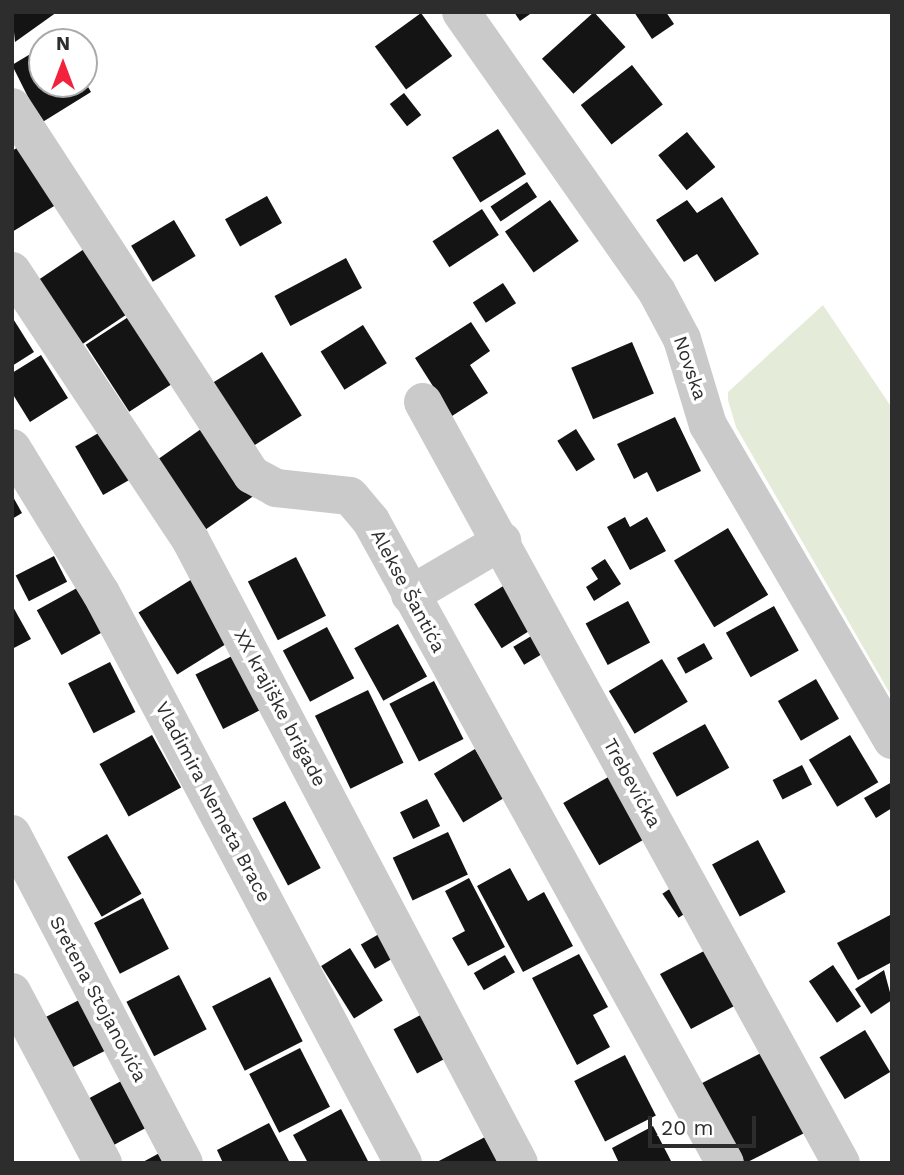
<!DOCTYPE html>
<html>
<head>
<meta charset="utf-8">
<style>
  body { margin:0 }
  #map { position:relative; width:904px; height:1175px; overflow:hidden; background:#fff; font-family:"Work Sans",sans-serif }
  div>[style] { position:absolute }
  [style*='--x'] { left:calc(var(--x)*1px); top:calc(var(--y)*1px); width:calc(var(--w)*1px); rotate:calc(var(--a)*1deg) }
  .green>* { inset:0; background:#e4ecd9 }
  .building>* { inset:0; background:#141414; transform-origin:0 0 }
  .street>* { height:38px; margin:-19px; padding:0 19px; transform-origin:19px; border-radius:19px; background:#cacaca }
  span { translate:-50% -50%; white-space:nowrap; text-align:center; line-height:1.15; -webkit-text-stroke:7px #fff; paint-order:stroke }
  .street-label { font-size:19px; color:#2d2d2d }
  .frame { position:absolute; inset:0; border:14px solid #2d2d2d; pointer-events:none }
  .north { position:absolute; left:28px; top:28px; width:70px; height:70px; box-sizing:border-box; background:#fff; border:2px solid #ababab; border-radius:50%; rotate:0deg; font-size:19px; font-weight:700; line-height:28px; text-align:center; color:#2d2d2d }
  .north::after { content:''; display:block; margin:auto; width:24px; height:32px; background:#f2223c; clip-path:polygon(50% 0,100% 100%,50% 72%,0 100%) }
  .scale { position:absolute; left:648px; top:1116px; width:108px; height:32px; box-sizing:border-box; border:4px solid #2d2d2d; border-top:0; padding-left:9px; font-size:21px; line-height:24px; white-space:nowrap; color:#2d2d2d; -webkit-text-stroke:5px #fff; paint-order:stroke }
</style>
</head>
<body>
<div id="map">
  <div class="green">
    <div style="clip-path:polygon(823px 305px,892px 408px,892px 697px,736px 427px,728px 400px,728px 392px)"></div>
  </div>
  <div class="building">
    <div style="clip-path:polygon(12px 12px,57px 12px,15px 42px)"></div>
    <div style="clip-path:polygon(514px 12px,533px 12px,520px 21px)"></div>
    <div style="left:594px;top:12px;width:47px;height:70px;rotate:48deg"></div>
    <div style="clip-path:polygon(634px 12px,666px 12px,674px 24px,652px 39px)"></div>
    <div style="left:421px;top:13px;width:53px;height:57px;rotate:54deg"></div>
    <div style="clip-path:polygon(42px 47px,42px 84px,84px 80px,91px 92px,41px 123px,12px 65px)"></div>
    <div style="left:632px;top:65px;width:50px;height:65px;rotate:52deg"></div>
    <div style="left:404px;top:93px;width:28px;height:18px;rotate:52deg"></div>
    <div style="left:498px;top:129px;width:53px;height:54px;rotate:58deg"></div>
    <div style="left:687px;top:132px;width:45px;height:37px;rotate:51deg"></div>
    <div style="clip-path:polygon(23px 144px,59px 203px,12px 232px,12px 151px)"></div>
    <div style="left:527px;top:182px;width:18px;height:44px;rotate:56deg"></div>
    <div style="left:267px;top:196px;width:31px;height:48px;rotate:61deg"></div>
    <div style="clip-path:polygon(722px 197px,759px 254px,715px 282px,697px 254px,684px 262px,656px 220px,687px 200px,697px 213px)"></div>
    <div style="left:550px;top:200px;width:50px;height:55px;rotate:55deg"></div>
    <div style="left:482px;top:209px;width:31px;height:59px;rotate:57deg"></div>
    <div style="left:174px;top:220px;width:42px;height:50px;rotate:59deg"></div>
    <div style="left:90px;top:245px;width:78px;height:62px;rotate:56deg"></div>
    <div style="left:346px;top:258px;width:34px;height:81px;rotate:62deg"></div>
    <div style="left:503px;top:283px;width:24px;height:36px;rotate:57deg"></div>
    <div style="left:136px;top:312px;width:80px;height:60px;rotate:57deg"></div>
    <div style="clip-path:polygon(12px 317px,34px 352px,12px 366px)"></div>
    <div style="clip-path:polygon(471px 322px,490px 351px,470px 365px,488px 393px,452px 416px,415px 358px)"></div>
    <div style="left:363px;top:325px;width:45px;height:50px;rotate:58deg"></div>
    <div style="left:632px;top:342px;width:56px;height:66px;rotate:67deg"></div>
    <div style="left:262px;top:352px;width:75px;height:61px;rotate:58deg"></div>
    <div style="clip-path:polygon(41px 355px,68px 398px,30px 422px,12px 393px,12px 373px)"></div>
    <div style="clip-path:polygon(675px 417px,701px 471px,657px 492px,647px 472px,634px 479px,617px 444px)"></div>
    <div style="left:211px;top:422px;width:85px;height:70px;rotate:55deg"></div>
    <div style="left:576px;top:429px;width:36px;height:22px;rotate:58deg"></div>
    <div style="left:102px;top:431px;width:56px;height:31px;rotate:60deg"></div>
    <div style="clip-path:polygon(12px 495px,22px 513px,12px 519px)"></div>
    <div style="clip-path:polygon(625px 517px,630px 527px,647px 517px,666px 551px,630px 570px,607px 527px)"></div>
    <div style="left:728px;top:528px;width:78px;height:63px;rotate:59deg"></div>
    <div style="left:54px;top:556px;width:29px;height:43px;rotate:63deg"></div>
    <div style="left:296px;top:557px;width:66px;height:54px;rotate:63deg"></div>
    <div style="clip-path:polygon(605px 559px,621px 584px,594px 601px,586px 587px,598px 579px,591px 568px)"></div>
    <div style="left:197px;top:576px;width:73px;height:69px;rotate:58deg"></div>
    <div style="left:508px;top:583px;width:52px;height:40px;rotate:58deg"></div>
    <div style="left:77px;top:588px;width:51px;height:46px;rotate:61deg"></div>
    <div style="left:628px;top:601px;width:47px;height:48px;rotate:62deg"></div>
    <div style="clip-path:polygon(12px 605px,31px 639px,12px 649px)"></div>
    <div style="left:774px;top:606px;width:51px;height:55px;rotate:61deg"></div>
    <div style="left:398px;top:624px;width:60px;height:50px;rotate:61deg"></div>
    <div style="left:327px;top:627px;width:58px;height:50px;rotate:62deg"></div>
    <div style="left:533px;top:635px;width:21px;height:23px;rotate:59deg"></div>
    <div style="left:704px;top:643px;width:18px;height:31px;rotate:61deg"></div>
    <div style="left:232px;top:656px;width:61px;height:41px;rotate:63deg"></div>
    <div style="left:662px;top:659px;width:50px;height:62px;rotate:59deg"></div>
    <div style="left:110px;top:662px;width:56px;height:47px;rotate:63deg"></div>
    <div style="left:816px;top:679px;width:46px;height:44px;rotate:60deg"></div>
    <div style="left:434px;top:681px;width:65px;height:50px;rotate:63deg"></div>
    <div style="left:368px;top:690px;width:81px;height:59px;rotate:64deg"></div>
    <div style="left:705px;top:724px;width:50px;height:60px;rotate:61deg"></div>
    <div style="left:152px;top:735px;width:60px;height:60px;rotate:61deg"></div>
    <div style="left:850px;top:735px;width:55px;height:48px;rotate:59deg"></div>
    <div style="left:475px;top:749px;width:57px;height:48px;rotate:59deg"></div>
    <div style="left:802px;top:765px;width:22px;height:33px;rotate:63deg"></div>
    <div style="left:610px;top:776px;width:72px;height:54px;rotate:60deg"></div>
    <div style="clip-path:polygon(892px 782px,892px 808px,876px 818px,864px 798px)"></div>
    <div style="left:427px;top:799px;width:30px;height:30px;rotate:64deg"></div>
    <div style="left:285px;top:801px;width:76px;height:37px;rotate:62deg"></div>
    <div style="left:448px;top:832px;width:47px;height:61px;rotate:65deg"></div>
    <div style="left:107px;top:834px;width:69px;height:46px;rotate:60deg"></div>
    <div style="left:758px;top:840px;width:59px;height:52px;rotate:62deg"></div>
    <div style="clip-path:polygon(510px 868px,528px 901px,544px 892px,573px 946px,523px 972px,477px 886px)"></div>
    <div style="clip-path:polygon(469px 878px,505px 947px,468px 966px,452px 938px,465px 931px,445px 891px)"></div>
    <div style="left:674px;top:886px;width:29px;height:14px;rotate:56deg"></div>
    <div style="left:143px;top:898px;width:57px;height:55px;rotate:63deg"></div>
    <div style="clip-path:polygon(892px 914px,892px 962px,858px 980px,837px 943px)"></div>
    <div style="left:379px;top:934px;width:28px;height:21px;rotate:60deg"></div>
    <div style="left:350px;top:948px;width:62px;height:34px;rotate:58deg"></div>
    <div style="clip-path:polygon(704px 951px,740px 1003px,691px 1029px,660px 974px)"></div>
    <div style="clip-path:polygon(579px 954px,608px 1007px,593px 1015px,610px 1047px,577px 1065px,532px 978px)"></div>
    <div style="left:505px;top:955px;width:20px;height:36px;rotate:60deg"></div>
    <div style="left:833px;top:965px;width:50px;height:29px;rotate:56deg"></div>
    <div style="clip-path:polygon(884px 970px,892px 1000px,871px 1014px,855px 989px)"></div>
    <div style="left:179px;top:975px;width:61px;height:59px;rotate:63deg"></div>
    <div style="left:270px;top:977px;width:72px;height:65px;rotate:63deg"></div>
    <div style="left:85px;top:997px;width:57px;height:56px;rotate:63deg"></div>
    <div style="left:428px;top:1011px;width:50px;height:39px;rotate:62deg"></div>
    <div style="left:865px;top:1030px;width:49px;height:53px;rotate:59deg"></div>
    <div style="left:300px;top:1048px;width:66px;height:57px;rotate:63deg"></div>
    <div style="left:765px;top:1051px;width:91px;height:76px;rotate:63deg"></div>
    <div style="left:625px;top:1055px;width:68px;height:57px;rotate:63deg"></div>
    <div style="left:125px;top:1079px;width:53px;height:53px;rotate:62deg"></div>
    <div style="clip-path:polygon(341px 1109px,369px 1163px,308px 1163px,293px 1135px)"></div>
    <div style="clip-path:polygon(269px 1123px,290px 1163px,223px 1163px,217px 1150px)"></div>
    <div style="clip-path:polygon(653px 1126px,671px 1161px,619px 1163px,612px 1148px)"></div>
    <div style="clip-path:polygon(487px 1136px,501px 1163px,435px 1163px)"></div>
    <div style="clip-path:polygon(167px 1149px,175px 1163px,141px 1163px)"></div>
  </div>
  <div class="street">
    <div style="--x:461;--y:12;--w:342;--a:55"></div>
    <div style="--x:657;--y:292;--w:53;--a:62"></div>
    <div style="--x:682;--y:339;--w:90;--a:73.2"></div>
    <div style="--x:708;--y:425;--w:365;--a:59.7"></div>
    <div style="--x:12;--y:107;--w:439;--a:56.9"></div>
    <div style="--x:252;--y:475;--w:27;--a:28"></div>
    <div style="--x:276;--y:488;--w:74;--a:6.2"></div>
    <div style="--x:350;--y:496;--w:33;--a:50"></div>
    <div style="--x:371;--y:521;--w:733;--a:61.13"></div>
    <div style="--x:12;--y:271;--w:322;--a:56.4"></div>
    <div style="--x:190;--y:539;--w:705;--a:62.2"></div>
    <div style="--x:423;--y:402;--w:868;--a:61.22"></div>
    <div style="--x:12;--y:448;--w:170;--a:58.5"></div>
    <div style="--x:101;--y:593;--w:645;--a:62.08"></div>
    <div style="--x:410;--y:595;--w:107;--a:-30.4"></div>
    <div style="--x:12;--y:834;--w:371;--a:62.4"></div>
    <div style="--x:12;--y:992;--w:194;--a:62"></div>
  </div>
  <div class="street-label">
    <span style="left:690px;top:368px;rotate:71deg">Novska</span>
    <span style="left:408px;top:591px;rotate:62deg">Alekse Šantića</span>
    <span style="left:280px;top:708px;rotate:62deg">XX krajiške brigade</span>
    <span style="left:632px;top:783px;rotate:61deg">Trebevićka</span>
    <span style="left:213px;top:802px;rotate:62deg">Vladimira Nemeta Brace</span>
    <span style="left:98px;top:999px;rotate:62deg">Sretena Stojanovića</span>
  </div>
  <div class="frame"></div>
  <div class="north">N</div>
  <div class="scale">20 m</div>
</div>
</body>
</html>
